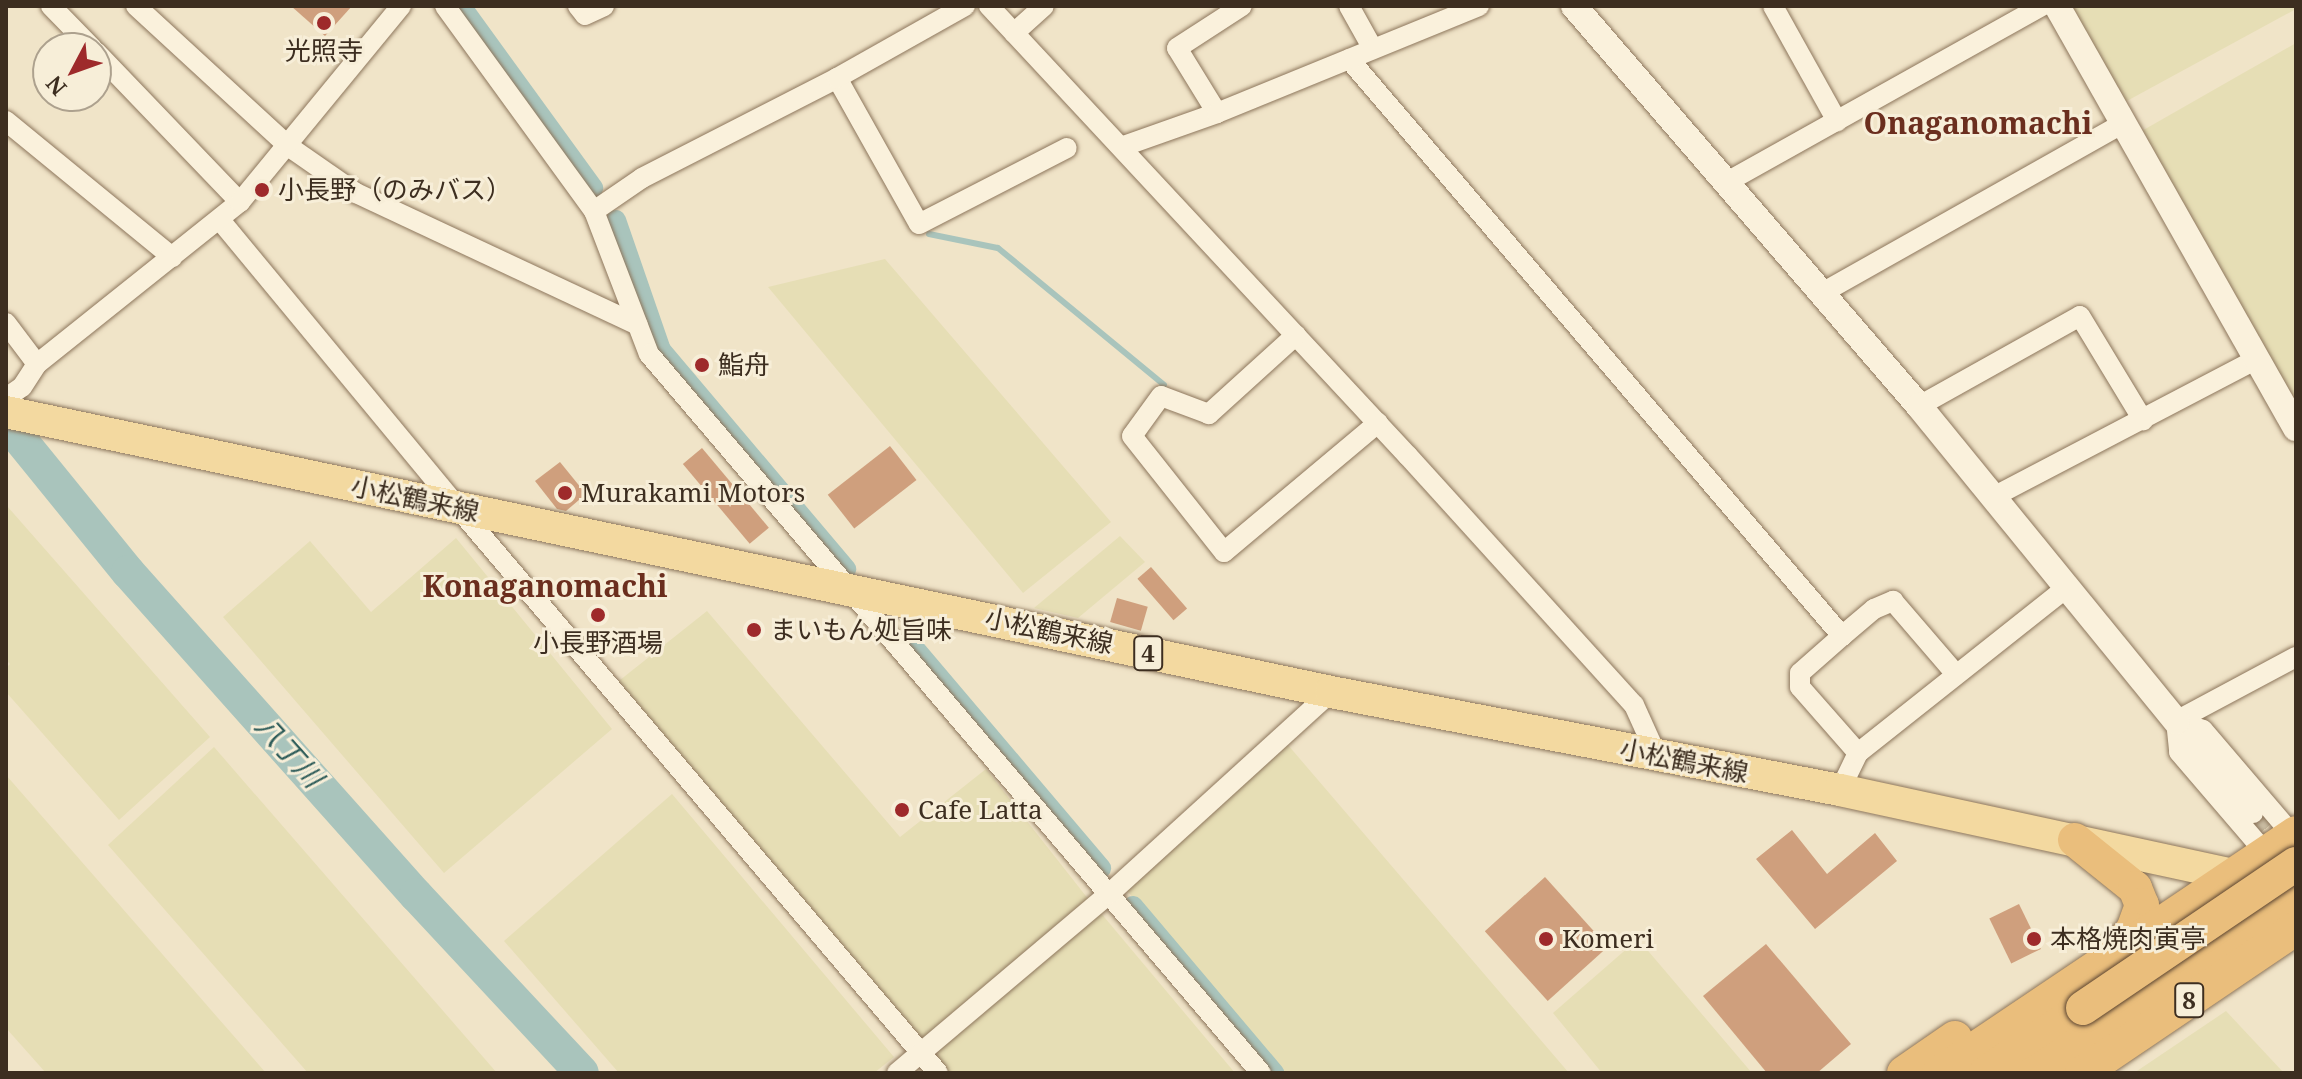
<!DOCTYPE html>
<html>
<head>
<meta charset="utf-8">
<style>
  body { margin:0 }
  #map { position:relative; width:2302px; height:1079px; overflow:hidden; background:#f0e4c8; font-family:"Noto Serif","Noto Sans JP",serif }
  div>[style] { position:absolute }
  [style*='--x'] { left:calc(var(--x)*1px); top:calc(var(--y)*1px); width:calc(var(--w)*1px); rotate:calc(var(--a)*1deg) }
  .farmland>* { inset:0; background:#e6deb5 }
  .stream>* { height:6px; margin:-3px; padding:0 3px; transform-origin:3px; border-radius:3px; background:#a9c4bc }
  .canal>* { height:20px; margin:-10px; padding:0 10px; transform-origin:10px; border-radius:10px; background:#a9c4bc }
  .river>* { height:34px; margin:-17px; padding:0 17px; transform-origin:17px; border-radius:17px; background:#a9c4bc }
  .building>* { inset:0; background:#cf9f7d; transform-origin:0 0 }
  .minor-tunnel>* { height:20px; margin-top:-10px; transform-origin:0; background:repeating-linear-gradient(90deg,#ccc0a6 0 20px,transparent 0 30px) }
  .roads { filter:drop-shadow(0 0 2px #8d765c) drop-shadow(0 0 2px #8d765c) }
  .minor>* { height:20px; margin:-10px; padding:0 10px; transform-origin:10px; border-radius:10px; background:#faf1dc }
  .tertiary>* { height:26px; margin:-13px; padding:0 13px; transform-origin:13px; border-radius:13px; background:#faf1dc }
  .primary>* { height:32px; margin:-16px; padding:0 16px; transform-origin:16px; border-radius:16px; background:#f3d9a0 }
  .trunk>* { height:34px; margin:-17px; padding:0 17px; transform-origin:17px; border-radius:17px; background:#eabe7c }
  .bridges { filter:drop-shadow(0 0 2px #5b4430) drop-shadow(0 0 2px #5b4430) }
  .trunk-bridge>* { height:34px; margin:-17px; padding:0 17px; transform-origin:17px; border-radius:17px; background:#eabe7c }
  .dots>* { width:22px; height:22px; translate:-50% -50%; box-sizing:border-box; border:4px solid #f7eed8; border-radius:50% }
  span { translate:-50% -50%; white-space:nowrap; text-align:center; line-height:1.15; -webkit-text-stroke:6px #f7eed8; paint-order:stroke }
  .shield-label span { padding:2px 6px; background:#f7eed8; border:2px solid; border-radius:6px; -webkit-text-stroke-width:0 }
  .shield-label { font-size:24px; color:#3d2e20; font-weight:700 }
  .poi-label { font-size:26px; color:#3d2e20 }
  .left { translate:0 -50%; text-align:left }
  .street-label { font-size:26px; color:#3d2e20 }
  .water-label { font-size:28px; color:#2f5d5a; font-style:italic }
  .quarter-label { font-size:30px; color:#6b2e1e; font-weight:700 }
  .frame { position:absolute; inset:0; border:8px solid #3d2e20; pointer-events:none }
  .north { position:absolute; left:32px; top:32px; width:80px; height:80px; box-sizing:border-box; background:#f7eed8; border:2px solid #ada18e; border-radius:50%; rotate:229deg; font-size:22px; font-weight:700; line-height:32px; text-align:center; color:#3d2e20 }
  .north::after { content:''; display:block; margin:auto; width:28px; height:36px; background:#9e2a2b; clip-path:polygon(50% 0,100% 100%,50% 72%,0 100%) }
</style>
</head>
<body>
<div id="map">
  <div class="farmland">
    <div style="clip-path:polygon(2070px 6px,2296px 6px,2296px 9px,2125px 102px)"></div>
    <div style="clip-path:polygon(2296px 43px,2296px 402px,2140px 132px)"></div>
    <div style="clip-path:polygon(885px 259px,1111px 522px,1023px 593px,768px 287px)"></div>
    <div style="clip-path:polygon(7px 506px,210px 737px,119px 820px,6px 692px,6px 668px,10px 664px,6px 660px)"></div>
    <div style="clip-path:polygon(1120px 536px,1145px 562px,1078px 618px,1034px 608px)"></div>
    <div style="clip-path:polygon(456px 538px,612px 729px,444px 873px,223px 617px,310px 541px,371px 612px)"></div>
    <div style="clip-path:polygon(707px 611px,900px 837px,986px 769px,1089px 900px,921px 1040px,610px 688px)"></div>
    <div style="clip-path:polygon(1288px 745px,1569px 1073px,1283px 1073px,1123px 886px)"></div>
    <div style="clip-path:polygon(214px 747px,497px 1073px,308px 1073px,108px 845px)"></div>
    <div style="clip-path:polygon(6px 775px,266px 1073px,46px 1073px,6px 1028px)"></div>
    <div style="clip-path:polygon(672px 794px,894px 1057px,874px 1073px,619px 1073px,504px 941px)"></div>
    <div style="clip-path:polygon(1100px 912px,1235px 1073px,948px 1073px,933px 1055px)"></div>
    <div style="clip-path:polygon(1638px 939px,1752px 1073px,1602px 1073px,1553px 1013px)"></div>
    <div style="clip-path:polygon(2226px 1011px,2284px 1073px,2134px 1073px)"></div>
  </div>
  <div class="stream">
    <div style="--x:929;--y:234;--w:70;--a:11.5"></div>
    <div style="--x:998;--y:248;--w:215;--a:39.5"></div>
  </div>
  <div class="canal">
    <div style="--x:461;--y:6;--w:225;--a:54"></div>
    <div style="--x:616;--y:220;--w:138;--a:70.9"></div>
    <div style="--x:661;--y:350;--w:287;--a:49.8"></div>
    <div style="--x:911;--y:644;--w:294;--a:49.7"></div>
    <div style="--x:1133;--y:906;--w:219;--a:49.8"></div>
  </div>
  <div class="river">
    <div style="--x:6;--y:422;--w:193;--a:50.9"></div>
    <div style="--x:128;--y:572;--w:433;--a:48.3"></div>
    <div style="--x:416;--y:895;--w:243;--a:47"></div>
  </div>
  <div class="building">
    <div style="clip-path:polygon(291px 6px,352px 6px,325px 36px)"></div>
    <div style="left:890px;top:446px;width:43px;height:79px;rotate:52deg"></div>
    <div style="left:702px;top:448px;width:104px;height:25px;rotate:50deg"></div>
    <div style="clip-path:polygon(560px 462px,586px 494px,566px 511px,557px 509px,535px 481px)"></div>
    <div style="left:1151px;top:567px;width:55px;height:18px;rotate:49deg"></div>
    <div style="left:1117px;top:598px;width:32px;height:25px;rotate:16deg"></div>
    <div style="clip-path:polygon(1792px 830px,1827px 874px,1875px 833px,1897px 861px,1815px 929px,1756px 859px)"></div>
    <div style="left:1545px;top:877px;width:94px;height:81px;rotate:48deg"></div>
    <div style="left:2019px;top:904px;width:50px;height:33px;rotate:64deg"></div>
    <div style="clip-path:polygon(1766px 944px,1851px 1044px,1817px 1073px,1767px 1073px,1703px 996px)"></div>
  </div>
  <div class="minor-tunnel">
    <div style="--x:2253;--y:813;--w:48;--a:51"></div>
  </div>
  <div class="roads">
    <div class="minor">
      <div style="--x:51;--y:6;--w:59;--a:45.7"></div>
      <div style="--x:136;--y:6;--w:207;--a:42.6"></div>
      <div style="--x:288;--y:146;--w:83;--a:34.7"></div>
      <div style="--x:356;--y:193;--w:311;--a:25.1"></div>
      <div style="--x:445;--y:6;--w:253;--a:54"></div>
      <div style="--x:594;--y:211;--w:153;--a:69"></div>
      <div style="--x:649;--y:354;--w:944;--a:49.6"></div>
      <div style="--x:578;--y:6;--w:11;--a:52"></div>
      <div style="--x:585;--y:15;--w:21;--a:-25"></div>
      <div style="--x:989;--y:6;--w:615;--a:47.04"></div>
      <div style="--x:1408;--y:456;--w:336;--a:47.8"></div>
      <div style="--x:1634;--y:705;--w:56;--a:65.7"></div>
      <div style="--x:1349;--y:6;--w:49;--a:60.8"></div>
      <div style="--x:1773;--y:6;--w:132;--a:60.9"></div>
      <div style="--x:1014;--y:33;--w:40;--a:-42"></div>
      <div style="--x:96;--y:52;--w:208;--a:46.2"></div>
      <div style="--x:1349;--y:59;--w:759;--a:49.49"></div>
      <div style="--x:1842;--y:636;--w:42;--a:-40.2"></div>
      <div style="--x:1874;--y:609;--w:21;--a:-23"></div>
      <div style="--x:1893;--y:601;--w:95;--a:49.3"></div>
      <div style="--x:837;--y:78;--w:167;--a:60.7"></div>
      <div style="--x:919;--y:224;--w:166;--a:-27.2"></div>
      <div style="--x:1217;--y:113;--w:76;--a:-121.6"></div>
      <div style="--x:1177;--y:48;--w:77;--a:-32.9"></div>
      <div style="--x:6;--y:121;--w:215;--a:39.3"></div>
      <div style="--x:1121;--y:147;--w:102;--a:-19.5"></div>
      <div style="--x:1217;--y:113;--w:283;--a:-22.2"></div>
      <div style="--x:1727;--y:182;--w:361;--a:-29.2"></div>
      <div style="--x:594;--y:211;--w:58;--a:-34.5"></div>
      <div style="--x:642;--y:178;--w:219;--a:-27.1"></div>
      <div style="--x:837;--y:78;--w:147;--a:-29.4"></div>
      <div style="--x:220;--y:220;--w:374;--a:50.4"></div>
      <div style="--x:458;--y:508;--w:741;--a:49.65"></div>
      <div style="--x:1822;--y:293;--w:347;--a:-29.4"></div>
      <div style="--x:6;--y:323;--w:51;--a:52.9"></div>
      <div style="--x:1296;--y:335;--w:118;--a:137.8"></div>
      <div style="--x:1209;--y:414;--w:51;--a:-159.4"></div>
      <div style="--x:1161;--y:396;--w:49;--a:125.9"></div>
      <div style="--x:1132;--y:436;--w:148;--a:51.6"></div>
      <div style="--x:1224;--y:552;--w:201;--a:-40"></div>
      <div style="--x:6;--y:398;--w:19;--a:-35"></div>
      <div style="--x:22;--y:387;--w:27;--a:-57"></div>
      <div style="--x:37;--y:364;--w:260;--a:-38.6"></div>
      <div style="--x:240;--y:202;--w:254;--a:-50.6"></div>
      <div style="--x:1919;--y:406;--w:184;--a:-29.2"></div>
      <div style="--x:2080;--y:316;--w:122;--a:58.8"></div>
      <div style="--x:1993;--y:497;--w:298;--a:-27.6"></div>
      <div style="--x:1842;--y:636;--w:56;--a:138.6"></div>
      <div style="--x:1800;--y:673;--w:14;--a:90"></div>
      <div style="--x:1800;--y:687;--w:88;--a:48.7"></div>
      <div style="--x:2176;--y:721;--w:31;--a:84"></div>
      <div style="--x:2179;--y:752;--w:140;--a:49.4"></div>
      <div style="--x:2176;--y:721;--w:28;--a:18"></div>
      <div style="--x:2203;--y:730;--w:143;--a:49.5"></div>
      <div style="--x:2176;--y:721;--w:136;--a:-28.1"></div>
      <div style="--x:2176;--y:721;--w:120;--a:50.1"></div>
      <div style="--x:1840;--y:790;--w:41;--a:-64.1"></div>
      <div style="--x:1858;--y:753;--w:269;--a:-38.4"></div>
      <div style="--x:897;--y:1073;--w:277;--a:-40.2"></div>
      <div style="--x:1109;--y:894;--w:300;--a:-42.3"></div>
    </div>
    <div class="tertiary">
      <div style="--x:1574;--y:6;--w:528;--a:49.22"></div>
      <div style="--x:1919;--y:406;--w:407;--a:50.8"></div>
      <div style="--x:2057;--y:6;--w:485;--a:60.5"></div>
    </div>
    <div class="primary">
      <div style="--x:6;--y:412;--w:1354;--a:11.93"></div>
      <div style="--x:1331;--y:692;--w:518;--a:10.9"></div>
      <div style="--x:1840;--y:790;--w:403;--a:12.2"></div>
    </div>
    <div class="trunk">
      <div style="--x:2075;--y:840;--w:77;--a:38.7"></div>
      <div style="--x:2135;--y:888;--w:18;--a:68"></div>
      <div style="--x:2142;--y:905;--w:27;--a:110"></div>
      <div style="--x:2133;--y:930;--w:24;--a:132"></div>
      <div style="--x:1904;--y:1073;--w:62;--a:-34.5"></div>
      <div style="--x:1939;--y:1073;--w:430;--a:-33.9"></div>
      <div style="--x:1986;--y:1073;--w:117;--a:-33.8"></div>
      <div style="--x:2035;--y:1073;--w:314;--a:-33.7"></div>
      <div style="--x:2082;--y:1073;--w:258;--a:-34.1"></div>
    </div>
  </div>
  <div class="bridges">
    <div class="trunk-bridge">
      <div style="--x:2083;--y:1008;--w:257;--a:-34.1"></div>
    </div>
  </div>
  <div class="dots">
    <div style="left:324px;top:23px;background:#9e2a2b"></div>
    <div style="left:262px;top:190px;background:#9e2a2b"></div>
    <div style="left:702px;top:365px;background:#9e2a2b"></div>
    <div style="left:565px;top:493px;background:#9e2a2b"></div>
    <div style="left:598px;top:615px;background:#9e2a2b"></div>
    <div style="left:754px;top:630px;background:#9e2a2b"></div>
    <div style="left:902px;top:810px;background:#9e2a2b"></div>
    <div style="left:1546px;top:939px;background:#9e2a2b"></div>
    <div style="left:2034px;top:939px;background:#9e2a2b"></div>
  </div>
  <div class="shield-label">
    <span style="left:1148px;top:653px">4</span>
    <span style="left:2189px;top:1000px">8</span>
  </div>
  <div class="poi-label">
    <span style="left:324px;top:51px">光照寺</span>
    <span class="left" style="left:278px;top:190px">小長野（のみバス）</span>
    <span class="left" style="left:718px;top:365px">鮨舟</span>
    <span class="left" style="left:581px;top:493px">Murakami Motors</span>
    <span class="left" style="left:770px;top:630px">まいもん処旨味</span>
    <span style="left:598px;top:643px">小長野酒場</span>
    <span class="left" style="left:918px;top:810px">Cafe Latta</span>
    <span class="left" style="left:1562px;top:939px">Komeri</span>
    <span class="left" style="left:2050px;top:939px">本格焼肉寅亭</span>
  </div>
  <div class="street-label">
    <span style="left:415px;top:499px;rotate:12deg">小松鶴来線</span>
    <span style="left:1049px;top:631px;rotate:12deg">小松鶴来線</span>
    <span style="left:1684px;top:761px;rotate:11deg">小松鶴来線</span>
  </div>
  <div class="water-label">
    <span style="left:290px;top:751px;rotate:48deg">八丁川</span>
  </div>
  <div class="quarter-label">
    <span style="left:1978px;top:123px">Onaganomachi</span>
    <span style="left:545px;top:586px">Konaganomachi</span>
  </div>
  <div class="frame"></div>
  <div class="north">N</div>
</div>
</body>
</html>
